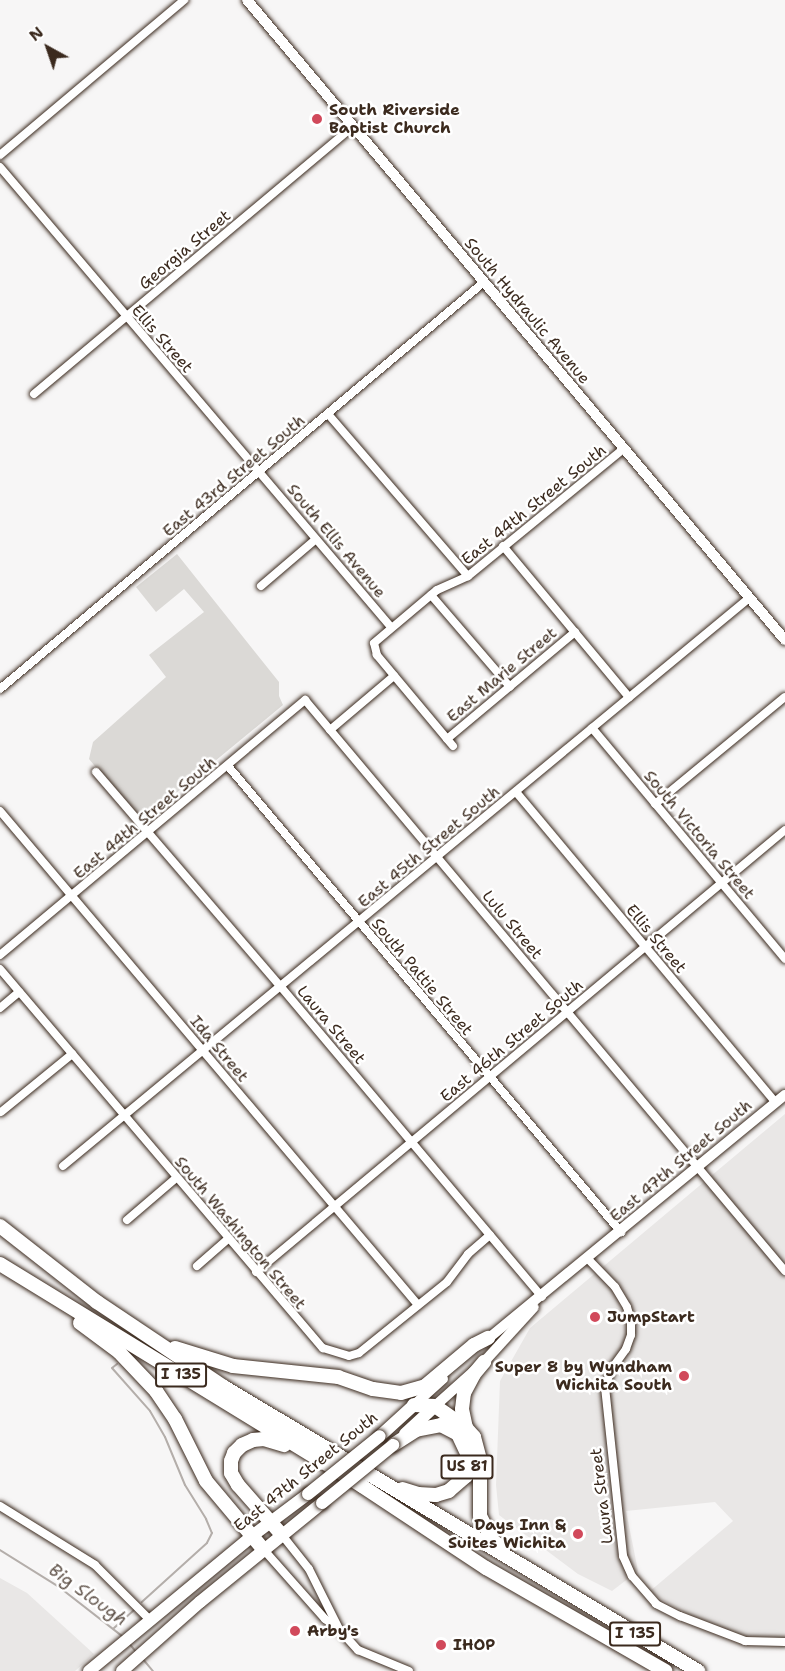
<!DOCTYPE html>
<html>
<head>
<meta charset="utf-8">
<style>
  body { margin:0 }
  #map { position:relative; width:785px; height:1671px; overflow:hidden; background:#f7f6f6; font-family:"Shantell Sans",sans-serif }
  div>[style] { position:absolute }
  [style*='--x'] { left:calc(var(--x)*1px); top:calc(var(--y)*1px); width:calc(var(--w)*1px); rotate:calc(var(--a)*1deg) }
  .built>* { inset:0; background:#e9e7e6 }
  .green>* { inset:0; background:#dbd9d6 }
  .stream>* { height:2px; margin:-1px; padding:0 1px; transform-origin:1px; border-radius:1px; background:#b4aeaa }
  .roads { filter:drop-shadow(0 0 2px #3b2a1e) drop-shadow(0 0 2px #3b2a1e) }
  .street>* { height:8px; margin:-4px; padding:0 4px; transform-origin:4px; border-radius:4px; background:#fff }
  .secondary>* { height:10px; margin:-5px; padding:0 5px; transform-origin:5px; border-radius:5px; background:#fff }
  .primary>* { height:12px; margin:-6px; padding:0 6px; transform-origin:6px; border-radius:6px; background:#fff }
  .highway>* { height:14px; margin:-7px; padding:0 7px; transform-origin:7px; border-radius:7px; background:#fff }
  .bridges { filter:drop-shadow(0 0 2px #3b2a1e) drop-shadow(0 0 2px #3b2a1e) }
  .primary-bridge>* { height:12px; margin:-6px; padding:0 6px; transform-origin:6px; border-radius:6px; background:#fff }
  .dots>* { width:16px; height:16px; translate:-50% -50%; box-sizing:border-box; border:3px solid #fff; border-radius:50% }
  span { translate:-50% -50%; white-space:nowrap; text-align:center; line-height:1.15; -webkit-text-stroke:5px #fff; paint-order:stroke }
  .shield-label span { padding:2px 4px; background:#fff; border:2px solid; border-radius:4px; -webkit-text-stroke-width:0 }
  .shield-label { font-size:15px; color:#3b2a1e; font-weight:700 }
  .poi-label { font-size:16px; color:#3b2a1e; font-weight:700 }
  .left { translate:0 -50%; text-align:left }
  .right { translate:-100% -50%; text-align:right }
  .street-label { font-size:16px; color:#3b2a1e }
  .water-label { font-size:18px; color:#65584f; font-style:italic }
  .north { position:absolute; left:18px; top:18px; width:60px; height:60px; -webkit-text-stroke:4px #fff; paint-order:stroke; rotate:320deg; font-size:16px; font-weight:700; line-height:24px; text-align:center; color:#3b2a1e }
  .north::after { content:''; display:block; margin:auto; width:21px; height:27px; background:#3b2a1e; clip-path:polygon(50% 0,100% 100%,50% 72%,0 100%) }
</style>
</head>
<body>
<div id="map">
  <div class="built">
    <div style="clip-path:polygon(785px 1114px,785px 1642px,745px 1641px,714px 1629px,649px 1592px,733px 1521px,715px 1502px,626px 1511px,638px 1571px,612px 1591px,578px 1574px,499px 1515px,496px 1485px,500px 1381px,530px 1328px)"></div>
    <div style="clip-path:polygon(0 1578px,27px 1593px,94px 1654px,75px 1671px,0 1671px)"></div>
  </div>
  <div class="green">
    <div style="clip-path:polygon(177px 554px,279px 682px,279px 696px,283px 705px,141px 822px,89px 759px,93px 742px,166px 677px,149px 655px,204px 612px,184px 589px,156px 612px,136px 587px)"></div>
  </div>
  <div class="stream">
    <div style="--x:117;--y:1364;--w:6;--a:141"></div>
    <div style="--x:112;--y:1368;--w:57;--a:48.5"></div>
    <div style="--x:150;--y:1411;--w:30;--a:60"></div>
    <div style="--x:165;--y:1437;--w:52;--a:67.4"></div>
    <div style="--x:185;--y:1485;--w:40;--a:58"></div>
    <div style="--x:206;--y:1519;--w:15;--a:67"></div>
    <div style="--x:212;--y:1533;--w:11;--a:117"></div>
    <div style="--x:207;--y:1543;--w:88;--a:137.8"></div>
    <div style="--x:0;--y:1550;--w:70;--a:32.1"></div>
    <div style="--x:59;--y:1587;--w:80;--a:37.9"></div>
    <div style="--x:114;--y:1628;--w:27;--a:-42"></div>
    <div style="--x:128;--y:1642;--w:13;--a:51"></div>
    <div style="--x:142;--y:1658;--w:17;--a:50"></div>
  </div>
  <div class="roads">
    <div class="street">
      <div style="--x:0;--y:155;--w:241;--a:-40.1"></div>
      <div style="--x:0;--y:167;--w:604;--a:49.64"></div>
      <div style="--x:34;--y:394;--w:417;--a:-40"></div>
      <div style="--x:328;--y:414;--w:214;--a:49.2"></div>
      <div style="--x:503;--y:546;--w:197;--a:50.2"></div>
      <div style="--x:261;--y:586;--w:72;--a:-40.5"></div>
      <div style="--x:431;--y:595;--w:121;--a:49.3"></div>
      <div style="--x:0;--y:689;--w:632;--a:-40.06"></div>
      <div style="--x:592;--y:728;--w:301;--a:50.1"></div>
      <div style="--x:330;--y:730;--w:84;--a:-40.2"></div>
      <div style="--x:447;--y:739;--w:167;--a:-39.9"></div>
      <div style="--x:453;--y:746;--w:119;--a:-129.9"></div>
      <div style="--x:377;--y:655;--w:12;--a:-104"></div>
      <div style="--x:374;--y:643;--w:82;--a:-40.1"></div>
      <div style="--x:437;--y:590;--w:34;--a:-24"></div>
      <div style="--x:468;--y:576;--w:200;--a:-39.3"></div>
      <div style="--x:228;--y:766;--w:610;--a:49.86"></div>
      <div style="--x:96;--y:772;--w:284;--a:49.3"></div>
      <div style="--x:281;--y:987;--w:405;--a:49.9"></div>
      <div style="--x:516;--y:792;--w:405;--a:50.1"></div>
      <div style="--x:655;--y:804;--w:168;--a:-39.5"></div>
      <div style="--x:0;--y:811;--w:647;--a:49.76"></div>
      <div style="--x:0;--y:955;--w:398;--a:-39.9"></div>
      <div style="--x:305;--y:700;--w:746;--a:49.95"></div>
      <div style="--x:0;--y:969;--w:498;--a:49.6"></div>
      <div style="--x:323;--y:1348;--w:27;--a:17"></div>
      <div style="--x:349;--y:1356;--w:10;--a:-17"></div>
      <div style="--x:359;--y:1353;--w:113;--a:-38.9"></div>
      <div style="--x:447;--y:1282;--w:35;--a:-53"></div>
      <div style="--x:468;--y:1254;--w:29;--a:-41"></div>
      <div style="--x:0;--y:1008;--w:25;--a:-40"></div>
      <div style="--x:1;--y:1112;--w:92;--a:-39.2"></div>
      <div style="--x:63;--y:1166;--w:891;--a:-39.62"></div>
      <div style="--x:127;--y:1220;--w:65;--a:-40.6"></div>
      <div style="--x:588;--y:1259;--w:39;--a:46"></div>
      <div style="--x:615;--y:1287;--w:23;--a:59"></div>
      <div style="--x:627;--y:1307;--w:15;--a:74"></div>
      <div style="--x:631;--y:1321;--w:14;--a:90"></div>
      <div style="--x:631;--y:1335;--w:15;--a:110"></div>
      <div style="--x:626;--y:1349;--w:26;--a:126"></div>
      <div style="--x:611;--y:1370;--w:18;--a:109"></div>
      <div style="--x:605;--y:1387;--w:170;--a:83.9"></div>
      <div style="--x:623;--y:1556;--w:22;--a:66"></div>
      <div style="--x:632;--y:1576;--w:37;--a:49"></div>
      <div style="--x:656;--y:1604;--w:27;--a:27"></div>
      <div style="--x:680;--y:1616;--w:70;--a:21"></div>
      <div style="--x:745;--y:1641;--w:40;--a:1.4"></div>
      <div style="--x:197;--y:1266;--w:41;--a:-41.1"></div>
      <div style="--x:256;--y:1272;--w:689;--a:-39.88"></div>
      <div style="--x:0;--y:1506;--w:112;--a:31.8"></div>
      <div style="--x:95;--y:1565;--w:78;--a:45"></div>
      <div style="--x:282;--y:1535;--w:43;--a:51.5"></div>
      <div style="--x:309;--y:1569;--w:65;--a:63.4"></div>
      <div style="--x:264;--y:1550;--w:92;--a:48.5"></div>
      <div style="--x:325;--y:1619;--w:16;--a:35"></div>
      <div style="--x:338;--y:1628;--w:30;--a:48"></div>
      <div style="--x:358;--y:1650;--w:55;--a:22.4"></div>
    </div>
    <div class="secondary">
      <div style="--x:247;--y:0;--w:836;--a:49.95"></div>
      <div style="--x:484;--y:1342;--w:389;--a:-39.4"></div>
      <div style="--x:414;--y:1405;--w:39;--a:-42"></div>
      <div style="--x:435;--y:1406;--w:66;--a:-41.9"></div>
      <div style="--x:484;--y:1362;--w:74;--a:-47.7"></div>
    </div>
    <div class="primary">
      <div style="--x:405;--y:1434;--w:41;--a:-43"></div>
      <div style="--x:380;--y:1436;--w:46;--a:-42.4"></div>
      <div style="--x:89;--y:1671;--w:212;--a:-39.6"></div>
      <div style="--x:252;--y:1536;--w:70;--a:-36.9"></div>
      <div style="--x:122;--y:1671;--w:104;--a:-41.5"></div>
      <div style="--x:200;--y:1602;--w:157;--a:-39.1"></div>
    </div>
    <div class="highway">
      <div style="--x:0;--y:1226;--w:123;--a:38.1"></div>
      <div style="--x:97;--y:1302;--w:153;--a:33.8"></div>
      <div style="--x:224;--y:1387;--w:553;--a:30.93"></div>
      <div style="--x:0;--y:1264;--w:425;--a:31.5"></div>
      <div style="--x:362;--y:1486;--w:149;--a:33.5"></div>
      <div style="--x:486;--y:1568;--w:207;--a:29.9"></div>
      <div style="--x:80;--y:1323;--w:49;--a:36.6"></div>
      <div style="--x:119;--y:1352;--w:54;--a:46.5"></div>
      <div style="--x:156;--y:1391;--w:34;--a:56"></div>
      <div style="--x:175;--y:1419;--w:69;--a:63.4"></div>
      <div style="--x:206;--y:1481;--w:90;--a:50"></div>
      <div style="--x:175;--y:1348;--w:61;--a:17.2"></div>
      <div style="--x:233;--y:1366;--w:106;--a:6"></div>
      <div style="--x:338;--y:1377;--w:37;--a:19"></div>
      <div style="--x:373;--y:1389;--w:28;--a:8"></div>
      <div style="--x:401;--y:1393;--w:25;--a:-16"></div>
      <div style="--x:425;--y:1386;--w:64;--a:-39.9"></div>
      <div style="--x:474;--y:1345;--w:16;--a:-27"></div>
      <div style="--x:414;--y:1405;--w:21;--a:3"></div>
      <div style="--x:435;--y:1406;--w:38;--a:35"></div>
      <div style="--x:466;--y:1428;--w:12;--a:48"></div>
      <div style="--x:474;--y:1437;--w:23;--a:75"></div>
      <div style="--x:480;--y:1459;--w:57;--a:90"></div>
      <div style="--x:480;--y:1516;--w:28;--a:63"></div>
      <div style="--x:493;--y:1541;--w:12;--a:35"></div>
      <div style="--x:466;--y:1428;--w:19;--a:-102"></div>
      <div style="--x:462;--y:1409;--w:16;--a:-83"></div>
      <div style="--x:464;--y:1393;--w:21;--a:-62"></div>
      <div style="--x:474;--y:1374;--w:16;--a:-50"></div>
      <div style="--x:393;--y:1445;--w:27;--a:-33"></div>
      <div style="--x:416;--y:1430;--w:25;--a:-11"></div>
      <div style="--x:441;--y:1425;--w:19;--a:28"></div>
      <div style="--x:458;--y:1434;--w:23;--a:65"></div>
      <div style="--x:468;--y:1455;--w:21;--a:95"></div>
      <div style="--x:466;--y:1476;--w:23;--a:139"></div>
      <div style="--x:449;--y:1491;--w:14;--a:163"></div>
      <div style="--x:436;--y:1495;--w:18;--a:-177"></div>
      <div style="--x:418;--y:1494;--w:16;--a:-162"></div>
      <div style="--x:282;--y:1535;--w:67;--a:-131.3"></div>
      <div style="--x:238;--y:1485;--w:14;--a:-120"></div>
      <div style="--x:231;--y:1473;--w:12;--a:-90"></div>
      <div style="--x:231;--y:1461;--w:9;--a:-69"></div>
      <div style="--x:234;--y:1453;--w:11;--a:-45"></div>
      <div style="--x:242;--y:1445;--w:12;--a:-24"></div>
      <div style="--x:253;--y:1440;--w:11;--a:-5"></div>
      <div style="--x:264;--y:1439;--w:21;--a:17"></div>
    </div>
  </div>
  <div class="bridges">
    <div class="primary-bridge">
      <div style="--x:308;--y:1494;--w:92;--a:-38.9"></div>
      <div style="--x:322;--y:1503;--w:92;--a:-39.2"></div>
    </div>
  </div>
  <div class="dots">
    <div style="left:317px;top:119px;background:#d1495b"></div>
    <div style="left:595px;top:1317px;background:#d1495b"></div>
    <div style="left:684px;top:1376px;background:#d1495b"></div>
    <div style="left:578px;top:1534px;background:#d1495b"></div>
    <div style="left:295px;top:1631px;background:#d1495b"></div>
    <div style="left:441px;top:1645px;background:#d1495b"></div>
  </div>
  <div class="shield-label">
    <span style="left:181px;top:1375px">I 135</span>
    <span style="left:467px;top:1467px">US 81</span>
    <span style="left:635px;top:1634px">I 135</span>
  </div>
  <div class="poi-label">
    <span class="left" style="left:329px;top:119px">South Riverside<br>Baptist Church</span>
    <span class="left" style="left:607px;top:1317px">JumpStart</span>
    <span class="right" style="left:672px;top:1376px">Super 8 by Wyndham<br>Wichita South</span>
    <span class="right" style="left:566px;top:1534px">Days Inn &amp;<br>Suites Wichita</span>
    <span class="left" style="left:307px;top:1631px">Arby's</span>
    <span class="left" style="left:453px;top:1645px">IHOP</span>
  </div>
  <div class="street-label">
    <span style="left:185px;top:250px;rotate:-40deg">Georgia Street</span>
    <span style="left:527px;top:311px;rotate:50deg">South Hydraulic Avenue</span>
    <span style="left:162px;top:339px;rotate:49deg">Ellis Street</span>
    <span style="left:234px;top:476px;rotate:-40deg">East 43rd Street South</span>
    <span style="left:534px;top:505px;rotate:-39deg">East 44th Street South</span>
    <span style="left:336px;top:541px;rotate:50deg">South Ellis Avenue</span>
    <span style="left:502px;top:675px;rotate:-40deg">East Marie Street</span>
    <span style="left:145px;top:818px;rotate:-40deg">East 44th Street South</span>
    <span style="left:699px;top:835px;rotate:50deg">South Victoria Street</span>
    <span style="left:429px;top:847px;rotate:-40deg">East 45th Street South</span>
    <span style="left:512px;top:925px;rotate:50deg">Lulu Street</span>
    <span style="left:656px;top:939px;rotate:50deg">Ellis Street</span>
    <span style="left:422px;top:977px;rotate:50deg">South Pattie Street</span>
    <span style="left:331px;top:1025px;rotate:50deg">Laura Street</span>
    <span style="left:512px;top:1041px;rotate:-40deg">East 46th Street South</span>
    <span style="left:219px;top:1049px;rotate:50deg">Ida Street</span>
    <span style="left:681px;top:1161px;rotate:-40deg">East 47th Street South</span>
    <span style="left:240px;top:1233px;rotate:50deg">South Washington Street</span>
    <span style="left:306px;top:1472px;rotate:-39deg">East 47th Street South</span>
    <span style="left:602px;top:1496px;rotate:-97deg">Laura Street</span>
  </div>
  <div class="water-label">
    <span style="left:88px;top:1595px;rotate:36deg">Big Slough</span>
  </div>
  <div class="north">N</div>
</div>
</body>
</html>
